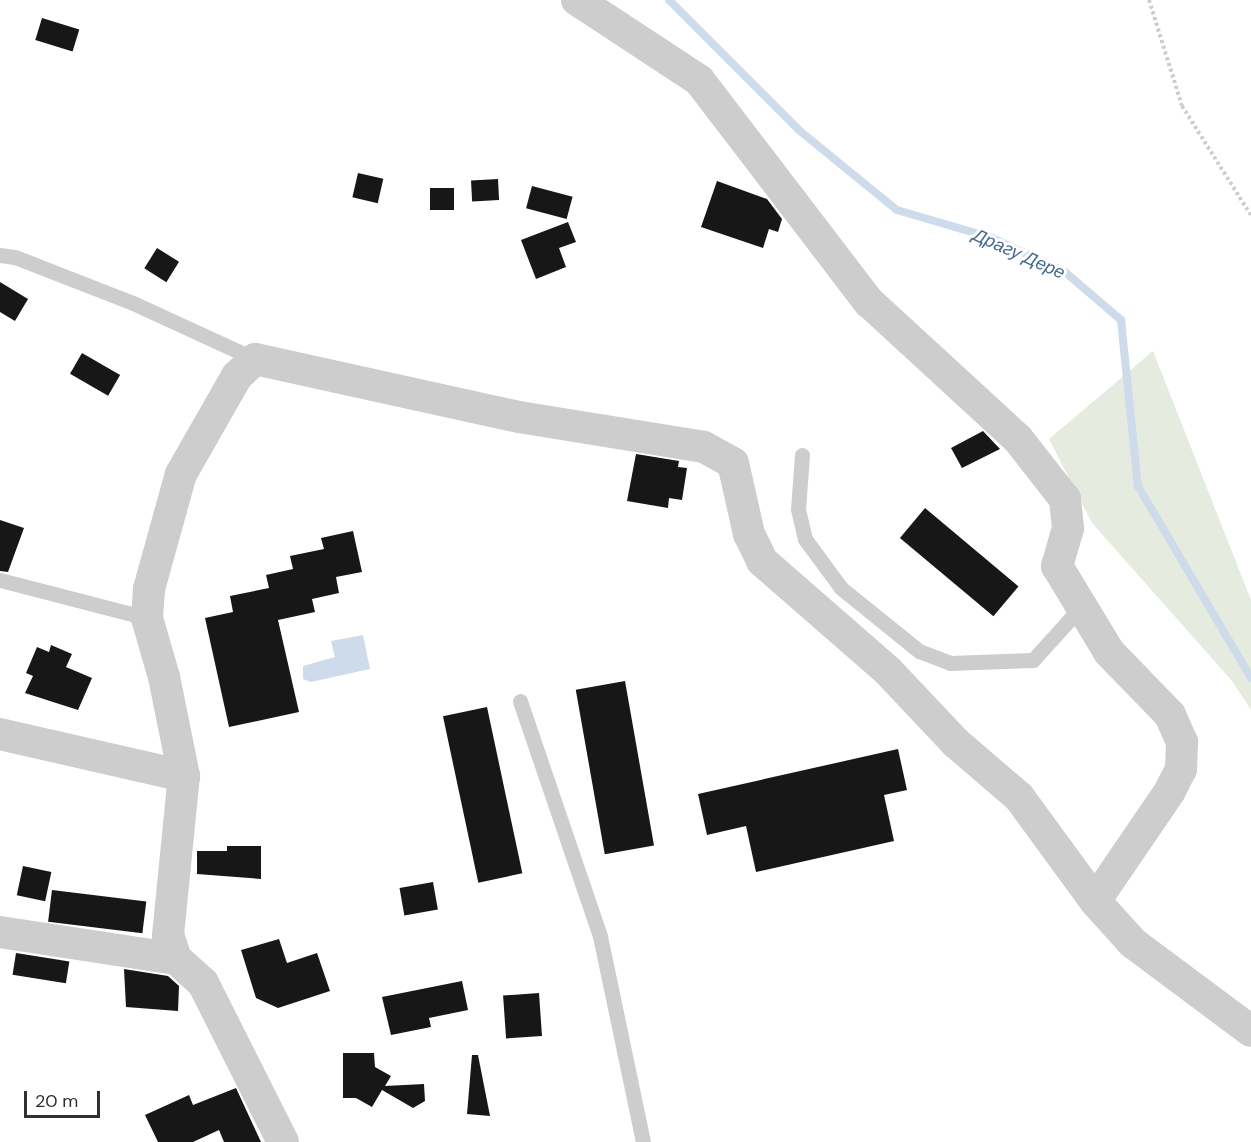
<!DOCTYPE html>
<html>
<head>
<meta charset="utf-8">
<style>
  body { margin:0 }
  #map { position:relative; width:1251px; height:1142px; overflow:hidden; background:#fff; font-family:"DM Sans",sans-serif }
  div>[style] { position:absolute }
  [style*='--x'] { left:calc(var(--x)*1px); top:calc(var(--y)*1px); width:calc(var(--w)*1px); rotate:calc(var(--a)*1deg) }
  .green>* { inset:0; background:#e5ecdf }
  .water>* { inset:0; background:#cddbeb }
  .stream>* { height:8px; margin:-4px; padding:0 4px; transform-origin:4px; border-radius:4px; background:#cddbeb }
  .building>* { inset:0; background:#171717; transform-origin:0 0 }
  .path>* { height:4px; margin-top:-2px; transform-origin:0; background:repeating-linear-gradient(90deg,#cdcdcd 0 3px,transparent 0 6px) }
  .service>* { height:15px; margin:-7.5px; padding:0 7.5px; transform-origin:7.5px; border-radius:7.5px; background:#cdcdcd }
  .minor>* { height:32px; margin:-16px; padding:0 16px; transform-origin:16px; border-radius:16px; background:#cdcdcd }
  span { translate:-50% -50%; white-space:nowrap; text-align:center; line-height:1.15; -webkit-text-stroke:6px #fff; paint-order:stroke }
  .water-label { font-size:18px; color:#42678f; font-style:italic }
  .scale { position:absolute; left:24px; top:1091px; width:76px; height:27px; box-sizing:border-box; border:3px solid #303030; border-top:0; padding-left:8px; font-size:18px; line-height:21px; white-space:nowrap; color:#303030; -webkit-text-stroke:4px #fff; paint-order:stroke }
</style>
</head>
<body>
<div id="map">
  <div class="green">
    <div style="clip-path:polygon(1153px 351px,1251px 600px,1251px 710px,1232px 681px,1092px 523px,1049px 439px)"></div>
  </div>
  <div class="water">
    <div style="clip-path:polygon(363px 635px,370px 669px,311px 682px,303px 679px,303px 666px,335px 657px,331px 641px)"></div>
  </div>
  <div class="stream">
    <div style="--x:669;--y:0;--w:185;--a:45"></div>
    <div style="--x:800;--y:131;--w:125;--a:39.2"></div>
    <div style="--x:897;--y:210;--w:99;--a:16.4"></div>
    <div style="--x:992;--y:238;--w:81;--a:25"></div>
    <div style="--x:1065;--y:272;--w:74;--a:40.6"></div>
    <div style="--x:1121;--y:320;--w:167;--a:84.2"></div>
    <div style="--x:1138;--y:486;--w:223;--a:59.5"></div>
  </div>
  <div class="building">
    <div style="left:42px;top:18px;width:39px;height:23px;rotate:17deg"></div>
    <div style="left:358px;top:173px;width:26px;height:25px;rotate:13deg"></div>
    <div style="left:498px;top:179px;width:21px;height:27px;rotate:87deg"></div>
    <div style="clip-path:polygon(717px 181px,767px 199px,782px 219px,778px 232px,769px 229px,763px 248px,701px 227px)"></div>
    <div style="left:532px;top:186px;width:42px;height:23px;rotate:15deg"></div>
    <div style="left:430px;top:188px;width:24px;height:22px"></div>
    <div style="clip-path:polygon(568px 222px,576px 242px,559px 248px,566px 267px,536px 279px,521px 240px)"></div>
    <div style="left:157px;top:248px;width:26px;height:24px;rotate:32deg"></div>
    <div style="clip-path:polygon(0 282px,28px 299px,15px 321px,0 312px)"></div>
    <div style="left:82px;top:353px;width:44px;height:24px;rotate:30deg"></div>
    <div style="clip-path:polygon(983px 431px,1000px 449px,962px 468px,951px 448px)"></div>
    <div style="clip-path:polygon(636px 454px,679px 461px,678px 467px,687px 468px,682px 500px,669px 498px,668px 508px,627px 501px)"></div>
    <div style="left:925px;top:508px;width:122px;height:39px;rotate:40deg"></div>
    <div style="clip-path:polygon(0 520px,24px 528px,8px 572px,0 571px)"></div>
    <div style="clip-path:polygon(353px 531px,362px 572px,336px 577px,339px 593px,312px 599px,315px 612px,278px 620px,299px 712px,229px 727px,205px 618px,233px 612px,230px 596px,269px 588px,266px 575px,293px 569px,290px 556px,324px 549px,321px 538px)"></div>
    <div style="clip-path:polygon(51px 645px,72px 654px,66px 667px,92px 678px,78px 710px,25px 693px,33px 676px,26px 673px,37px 647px,49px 652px)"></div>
    <div style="left:625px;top:681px;width:167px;height:50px;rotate:80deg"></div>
    <div style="left:487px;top:707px;width:170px;height:45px;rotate:78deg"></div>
    <div style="clip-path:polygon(898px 749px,907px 790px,884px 795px,894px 841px,756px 872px,746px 826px,707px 835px,698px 794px)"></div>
    <div style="clip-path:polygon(227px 846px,261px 846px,261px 879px,197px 874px,197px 851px,227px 851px)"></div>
    <div style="left:23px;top:866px;width:29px;height:30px;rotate:12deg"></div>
    <div style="left:433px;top:882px;width:28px;height:34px;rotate:80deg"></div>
    <div style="left:52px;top:890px;width:95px;height:32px;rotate:7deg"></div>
    <div style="clip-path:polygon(279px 939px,287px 963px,317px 953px,330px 991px,278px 1008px,256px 998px,241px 950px)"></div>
    <div style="left:16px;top:953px;width:54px;height:22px;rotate:9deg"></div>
    <div style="clip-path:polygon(124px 969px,168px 976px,179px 986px,178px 1011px,126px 1007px)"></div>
    <div style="clip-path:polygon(462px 981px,468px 1010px,429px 1018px,431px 1027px,391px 1035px,382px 997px)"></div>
    <div style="left:539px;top:993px;width:43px;height:36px;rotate:86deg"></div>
    <div style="clip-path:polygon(343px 1053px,374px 1053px,375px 1067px,391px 1076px,385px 1086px,424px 1084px,425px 1101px,413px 1108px,382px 1090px,372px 1107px,356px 1098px,343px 1098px)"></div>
    <div style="clip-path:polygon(472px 1055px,478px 1055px,490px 1116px,467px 1114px)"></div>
    <div style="clip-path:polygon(236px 1088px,261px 1142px,224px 1142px,219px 1130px,193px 1142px,158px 1142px,145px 1115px,189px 1095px,193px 1105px)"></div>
  </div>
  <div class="path">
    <div style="--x:1149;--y:0;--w:111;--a:72.7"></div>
    <div style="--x:1182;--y:106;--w:129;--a:57.7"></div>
  </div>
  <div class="service">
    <div style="--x:0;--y:255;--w:15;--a:8"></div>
    <div style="--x:15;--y:257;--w:127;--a:21.3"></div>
    <div style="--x:133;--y:303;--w:134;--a:24.7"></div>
    <div style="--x:802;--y:455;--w:54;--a:94.2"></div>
    <div style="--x:798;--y:509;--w:31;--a:77"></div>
    <div style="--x:805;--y:539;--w:61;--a:53.7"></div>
    <div style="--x:841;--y:588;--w:100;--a:38.9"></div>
    <div style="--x:919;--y:651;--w:33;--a:21"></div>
    <div style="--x:950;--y:663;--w:83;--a:-2.1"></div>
    <div style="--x:1033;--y:660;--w:70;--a:-47.9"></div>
    <div style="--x:0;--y:580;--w:152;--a:14.5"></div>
    <div style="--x:520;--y:701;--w:248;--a:71.2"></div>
    <div style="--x:600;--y:936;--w:210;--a:78.2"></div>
  </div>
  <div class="minor">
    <div style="--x:577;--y:0;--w:146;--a:33.3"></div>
    <div style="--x:699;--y:80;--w:280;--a:52.6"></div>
    <div style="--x:869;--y:302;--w:202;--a:42.6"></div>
    <div style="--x:1018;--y:439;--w:76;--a:51.9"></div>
    <div style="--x:1065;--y:499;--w:29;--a:84"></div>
    <div style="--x:1068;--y:528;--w:40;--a:106"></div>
    <div style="--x:1057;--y:566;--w:100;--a:58.8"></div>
    <div style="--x:1109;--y:652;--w:88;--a:45.9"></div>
    <div style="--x:1170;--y:715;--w:30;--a:66"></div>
    <div style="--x:1182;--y:742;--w:27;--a:92"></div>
    <div style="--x:1181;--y:769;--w:25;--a:117"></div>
    <div style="--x:1170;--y:791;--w:133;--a:124.3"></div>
    <div style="--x:1095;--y:901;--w:57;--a:47.9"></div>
    <div style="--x:1133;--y:943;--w:147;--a:36.7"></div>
    <div style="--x:0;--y:734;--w:189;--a:12.9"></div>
    <div style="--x:0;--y:932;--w:178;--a:8.7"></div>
    <div style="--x:283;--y:1142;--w:178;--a:-116.7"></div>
    <div style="--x:203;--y:983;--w:36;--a:-138"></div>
    <div style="--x:176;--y:959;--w:25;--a:-108"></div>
    <div style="--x:168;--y:935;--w:160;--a:-84.3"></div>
    <div style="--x:184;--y:776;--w:101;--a:-101.4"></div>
    <div style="--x:164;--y:677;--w:61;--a:-106.1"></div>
    <div style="--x:147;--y:618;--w:29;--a:-86"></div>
    <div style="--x:149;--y:589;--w:119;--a:-74.5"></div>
    <div style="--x:181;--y:474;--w:113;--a:-60.3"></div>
    <div style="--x:237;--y:376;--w:25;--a:-43"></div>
    <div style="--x:255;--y:359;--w:270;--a:12.4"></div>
    <div style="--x:519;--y:417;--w:187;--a:9.2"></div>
    <div style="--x:704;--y:447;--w:33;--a:29"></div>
    <div style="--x:733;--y:463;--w:73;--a:77.3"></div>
    <div style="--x:749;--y:534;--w:30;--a:64"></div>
    <div style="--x:762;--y:561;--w:167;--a:41.1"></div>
    <div style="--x:888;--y:671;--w:99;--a:46.6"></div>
    <div style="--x:956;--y:743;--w:83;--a:40.6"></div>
    <div style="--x:1019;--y:797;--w:129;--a:53.8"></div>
  </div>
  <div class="water-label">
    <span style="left:1019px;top:254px;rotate:24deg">Драгу Дере</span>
  </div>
  <div class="scale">20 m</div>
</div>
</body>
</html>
